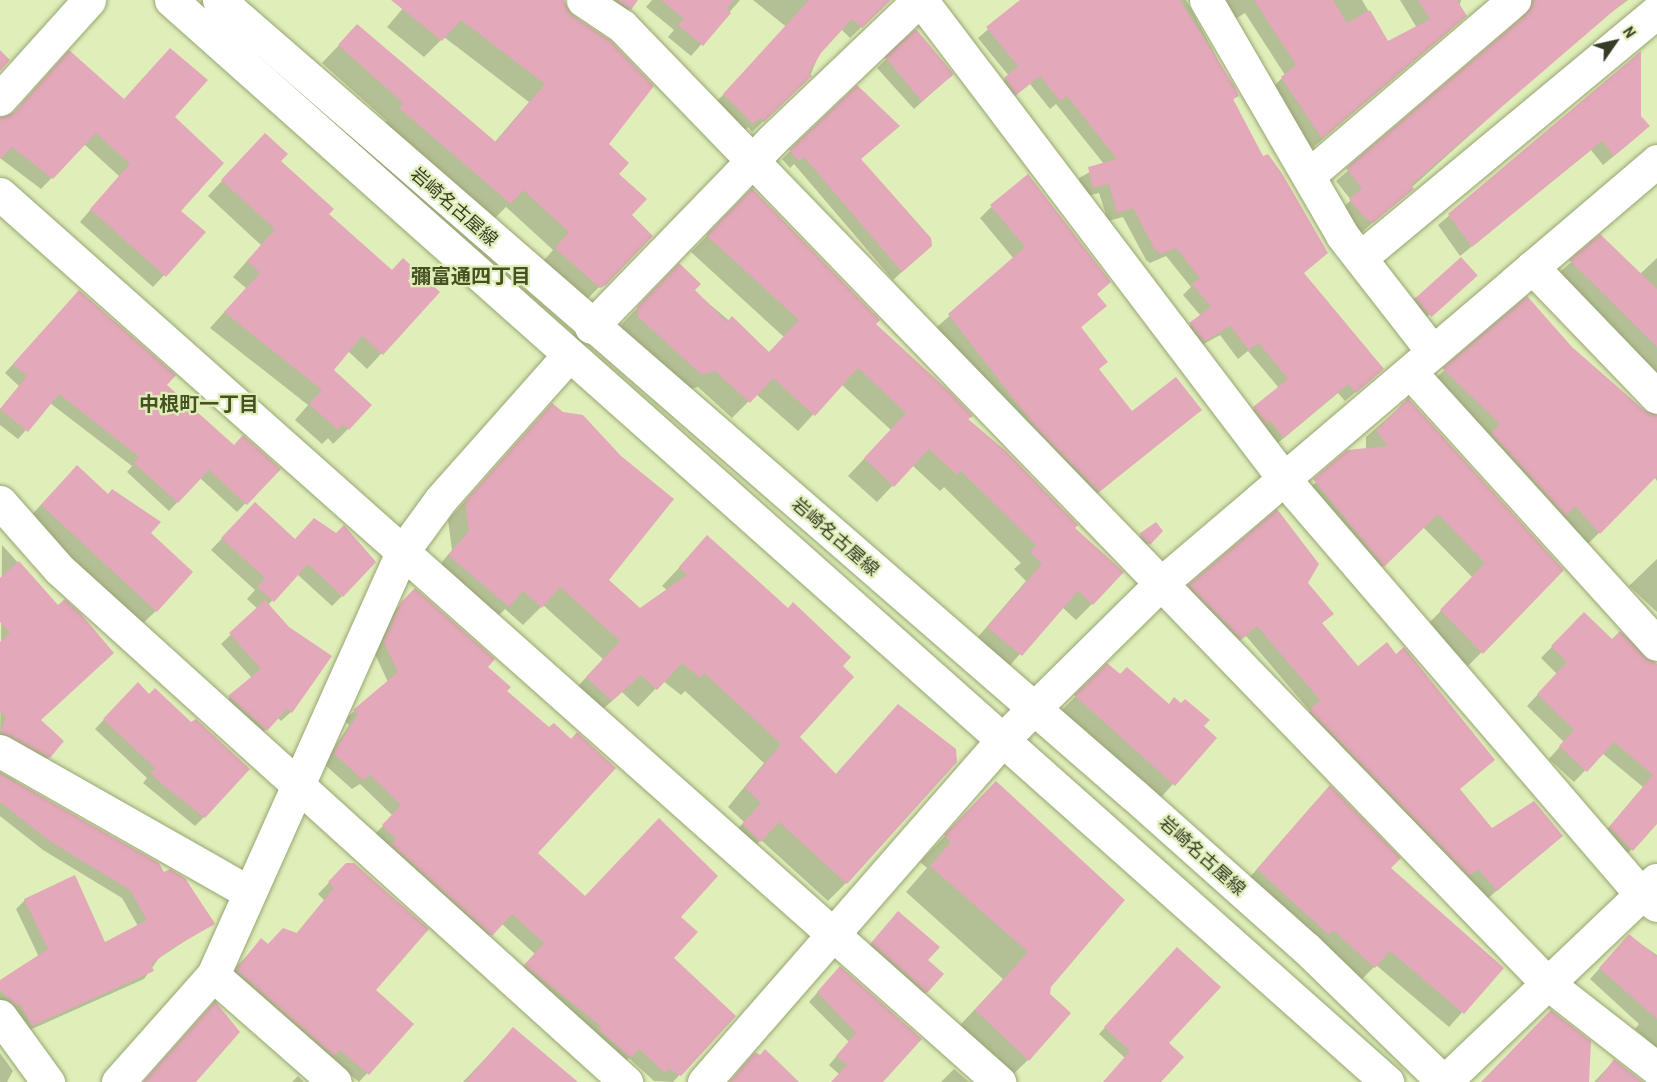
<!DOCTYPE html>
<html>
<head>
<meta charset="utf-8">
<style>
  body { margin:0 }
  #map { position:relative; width:1657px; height:1082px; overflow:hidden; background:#e0efba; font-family:"Archivo Narrow","Noto Sans JP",sans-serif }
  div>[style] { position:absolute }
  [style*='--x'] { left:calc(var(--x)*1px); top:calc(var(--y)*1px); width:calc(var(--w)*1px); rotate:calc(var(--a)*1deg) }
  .shadow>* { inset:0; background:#0003 }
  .building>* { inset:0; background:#e3a8b9; transform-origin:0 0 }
  .roads { filter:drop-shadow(0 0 2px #97a572) drop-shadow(0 0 2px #97a572) }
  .minor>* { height:33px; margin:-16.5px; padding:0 16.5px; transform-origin:16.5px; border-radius:16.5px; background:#fff }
  .major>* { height:33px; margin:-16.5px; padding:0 16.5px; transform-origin:16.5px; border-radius:16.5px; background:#fff }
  span { translate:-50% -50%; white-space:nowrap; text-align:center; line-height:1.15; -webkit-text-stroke:4.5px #e0efba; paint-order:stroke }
  .street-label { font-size:18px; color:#363c26 }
  .neighbourhood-label { font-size:20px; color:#465121; font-weight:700 }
  .north { position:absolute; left:1585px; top:12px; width:60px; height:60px; -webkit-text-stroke:4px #e0efba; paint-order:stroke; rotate:56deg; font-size:16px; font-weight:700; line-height:24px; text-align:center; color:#363c26 }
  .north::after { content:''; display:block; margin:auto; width:21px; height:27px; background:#363c26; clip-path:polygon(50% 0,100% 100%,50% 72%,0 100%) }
</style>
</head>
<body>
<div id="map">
  <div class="shadow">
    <div style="clip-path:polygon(410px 0,557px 0,651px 86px,607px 144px,630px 215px,651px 236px,582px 304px,539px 266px,553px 250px,506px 207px,493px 220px,383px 126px,387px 121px,322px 63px,357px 26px,494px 143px,529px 102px,444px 37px,424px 57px,387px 27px)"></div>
    <div style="clip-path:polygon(605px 0,636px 0,620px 20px)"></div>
    <div style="clip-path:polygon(652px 0,740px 0,691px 56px,668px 37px,674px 30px,646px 7px)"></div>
    <div style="clip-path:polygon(753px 0,889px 0,850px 38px,841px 29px,820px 52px,810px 76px,752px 132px,748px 127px,741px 134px,713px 105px,789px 29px)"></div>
    <div style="clip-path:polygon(1022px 0,1186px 0,1237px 95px,1232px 101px,1303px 274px,1372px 378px,1345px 401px,1338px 393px,1273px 447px,1244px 417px,1279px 388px,1248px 351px,1238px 359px,1220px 335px,1193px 350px,1181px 334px,1201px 316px,1183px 295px,1191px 287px,1166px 256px,1150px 263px,1146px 260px,1123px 217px,1108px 221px,1099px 193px,1083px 197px,1079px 178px,1104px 164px,1056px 104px,1050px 109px,1030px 84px,1006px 103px,995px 89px,1009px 76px,978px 38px)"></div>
    <div style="clip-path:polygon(1205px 0,1362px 0,1387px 43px,1417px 28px,1400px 0,1461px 0,1454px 27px,1311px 149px,1271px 89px,1285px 75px,1245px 13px,1232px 21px)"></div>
    <div style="clip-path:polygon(1518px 0,1628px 0,1581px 35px,1361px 233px,1339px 211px,1351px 200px,1336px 181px,1517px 24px,1525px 11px)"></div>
    <div style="clip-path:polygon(916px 31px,942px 84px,914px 109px,877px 68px)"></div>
    <div style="clip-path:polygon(1639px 54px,1638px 136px,1603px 165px,1591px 150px,1460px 256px,1438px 225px)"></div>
    <div style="clip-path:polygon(857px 87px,860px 159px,922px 254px,893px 280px,794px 164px,790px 168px,782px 159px)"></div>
    <div style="clip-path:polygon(124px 101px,173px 118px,179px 211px,204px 232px,153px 287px,80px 222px,119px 176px,84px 144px,41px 189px,0 158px,0 117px)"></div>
    <div style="clip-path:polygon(250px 150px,279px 162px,326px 214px,392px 272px,438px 292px,367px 369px,348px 351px,331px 371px,348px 429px,333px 444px,328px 438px,322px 444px,295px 420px,308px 405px,210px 328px,246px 288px,233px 277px,261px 245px,208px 196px)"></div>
    <div style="clip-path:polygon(752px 190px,874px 324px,1073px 528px,1092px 604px,1076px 620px,1062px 607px,1004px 672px,972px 644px,1026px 581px,1014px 569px,1021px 563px,944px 487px,940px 491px,912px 465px,877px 502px,848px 476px,891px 430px,841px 384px,798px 431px,756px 394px,732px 418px,698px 387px,685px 391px,622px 334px,621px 325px,679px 265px,693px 290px,768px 354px,784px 337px,691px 252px)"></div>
    <div style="clip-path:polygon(991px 207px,1109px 282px,1096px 295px,1105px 306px,1080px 328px,1097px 370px,1132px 414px,1200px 410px,1087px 502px,1025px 439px,937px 327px,1014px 259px,980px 218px)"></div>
    <div style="clip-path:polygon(1600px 236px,1640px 274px,1657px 258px,1657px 373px,1559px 273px)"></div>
    <div style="clip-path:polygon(1476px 276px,1413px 328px,1401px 312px,1415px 298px)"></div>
    <div style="clip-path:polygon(1527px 298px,1571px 348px,1643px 411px,1657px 416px,1657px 481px,1654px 477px,1588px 544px,1432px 381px)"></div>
    <div style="clip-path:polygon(71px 300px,233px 447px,279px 469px,237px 512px,200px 478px,169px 511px,127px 472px,132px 466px,50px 403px,18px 439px,0 425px,0 409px,19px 386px,5px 373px)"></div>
    <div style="clip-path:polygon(1408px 400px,1562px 570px,1468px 666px,1427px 625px,1473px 578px,1423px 527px,1370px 579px,1300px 493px,1366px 449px,1366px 437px)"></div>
    <div style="clip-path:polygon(552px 405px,607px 580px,640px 610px,667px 590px,662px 586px,707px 538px,798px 737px,835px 775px,898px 706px,846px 883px,828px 901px,761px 840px,742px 859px,725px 843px,744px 822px,728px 807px,764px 763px,685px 691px,681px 695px,663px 681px,638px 707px,622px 692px,593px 718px,569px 696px,603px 659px,543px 605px,523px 625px,505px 609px,490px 624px,432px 574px,452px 550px,448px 520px)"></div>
    <div style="clip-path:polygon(62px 482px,149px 533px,156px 611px,141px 625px,27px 520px)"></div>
    <div style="clip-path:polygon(255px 504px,342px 596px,332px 606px,297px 574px,268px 605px,288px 628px,329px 657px,291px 712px,281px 721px,277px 717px,256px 740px,219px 707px,252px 678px,221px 644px,258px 609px,247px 599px,255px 590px,211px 550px)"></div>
    <div style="clip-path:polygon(1155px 525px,1161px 531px,1144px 548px,1136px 540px)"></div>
    <div style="clip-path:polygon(2px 545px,58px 607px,39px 721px,49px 757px,41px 765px,0 745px)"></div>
    <div style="clip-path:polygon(1657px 559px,1657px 612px,1629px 586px)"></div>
    <div style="clip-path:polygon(1306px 583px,1332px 614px,1321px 624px,1492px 830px,1561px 836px,1486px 900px,1300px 721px,1310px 711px,1246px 636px,1230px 648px,1179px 596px,1189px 586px)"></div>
    <div style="clip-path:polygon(415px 590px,505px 691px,536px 853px,585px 898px,679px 917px,672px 958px,734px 1016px,673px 1082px,654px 1081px,629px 1058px,620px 1067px,516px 975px,535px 954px,501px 923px,481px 944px,373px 836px,393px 816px,360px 784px,352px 789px,324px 764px,349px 725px,344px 720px,388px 682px,374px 652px,391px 614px)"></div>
    <div style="clip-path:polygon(1584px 614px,1612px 641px,1657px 667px,1657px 821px,1621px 861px,1598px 840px,1643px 787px,1602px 753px,1574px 782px,1549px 759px,1564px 742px,1527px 706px,1557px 674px,1541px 658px)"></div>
    <div style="clip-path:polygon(1107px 665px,1215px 738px,1153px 806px,1055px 717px)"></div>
    <div style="clip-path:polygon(129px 693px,204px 817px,195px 826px,143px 783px,147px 778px,95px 729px)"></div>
    <div style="clip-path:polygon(0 772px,157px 864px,164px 874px,184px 879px,214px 922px,159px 958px,144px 979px,23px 1033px,0 1007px,0 982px,39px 957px,16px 909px,25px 900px,74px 877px,104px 944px,138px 926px,122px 898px,43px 850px,0 816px)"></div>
    <div style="clip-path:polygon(1316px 801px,1428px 908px,1502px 968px,1449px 1027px,1376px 965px,1360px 981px,1244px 884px)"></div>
    <div style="clip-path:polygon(971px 809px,1050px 987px,1028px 1060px,1005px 1082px,950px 1036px,1003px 979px,906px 892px,927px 868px,920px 862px)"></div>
    <div style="clip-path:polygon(347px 864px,374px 990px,412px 1024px,359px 1082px,229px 975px,261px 940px,267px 946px,296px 934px,324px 900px,318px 894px)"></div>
    <div style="clip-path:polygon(890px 922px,926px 960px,926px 992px,918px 1001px,863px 953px)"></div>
    <div style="clip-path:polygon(1629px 936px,1657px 955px,1657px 1048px,1635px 1029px,1639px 1024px,1590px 979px)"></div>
    <div style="clip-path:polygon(1171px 955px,1167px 1043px,1159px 1082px,1104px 1082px,1125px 1058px,1099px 1034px)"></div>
    <div style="clip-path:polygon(831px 977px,881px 1082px,833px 1082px,840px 1075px,829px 1065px,849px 1042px,809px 1002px)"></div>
    <div style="clip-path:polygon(513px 1029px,574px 1082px,463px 1082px)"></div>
    <div style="clip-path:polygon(0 1053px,13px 1071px,7px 1082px,0 1082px)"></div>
    <div style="clip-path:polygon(1614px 1061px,1640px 1082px,1594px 1082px)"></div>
    <div style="clip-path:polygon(954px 1069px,969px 1082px,941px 1082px)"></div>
    <div style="clip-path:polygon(298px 1076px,304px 1082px,292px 1082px)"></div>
  </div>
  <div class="building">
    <div style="clip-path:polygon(391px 0,564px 0,572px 15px,610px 40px,654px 86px,609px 144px,629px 163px,619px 174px,647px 199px,632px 215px,653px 236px,606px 285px,600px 288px,555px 248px,569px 232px,523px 190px,511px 204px,399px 108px,403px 103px,338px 45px,357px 24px,496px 142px,545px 84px,461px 20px,442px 41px)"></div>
    <div style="clip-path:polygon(617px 0,638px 0,631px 10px)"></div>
    <div style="clip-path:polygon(661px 0,734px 0,727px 9px,731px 13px,703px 46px,678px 25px,684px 19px)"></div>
    <div style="clip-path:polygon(809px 0,891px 0,862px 28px,852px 19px,821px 53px,809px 73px,812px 76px,764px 122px,760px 118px,753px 124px,723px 94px)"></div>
    <div style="clip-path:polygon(1020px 0,1180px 0,1235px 87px,1239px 96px,1233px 99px,1263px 156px,1268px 154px,1283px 175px,1328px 253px,1304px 273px,1384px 369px,1356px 393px,1348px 384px,1284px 438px,1270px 420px,1266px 424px,1253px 407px,1288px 379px,1259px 343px,1249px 350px,1230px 326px,1204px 342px,1189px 323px,1211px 307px,1192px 284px,1200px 278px,1176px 248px,1161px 254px,1155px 250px,1133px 208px,1117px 213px,1109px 184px,1093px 188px,1088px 167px,1117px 159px,1067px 96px,1060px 101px,1040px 76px,1016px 95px,1004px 78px,1018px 66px,986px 27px)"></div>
    <div style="clip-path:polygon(1254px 0,1333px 0,1347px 23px,1370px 10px,1388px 41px,1430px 19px,1418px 0,1457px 0,1467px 16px,1322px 139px,1281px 77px,1296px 65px)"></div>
    <div style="clip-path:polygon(1534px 0,1626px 0,1411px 185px,1414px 189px,1373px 223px,1365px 218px,1349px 199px,1362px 189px,1346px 168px,1526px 14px)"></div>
    <div style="left:916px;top:29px;width:59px;height:42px;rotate:50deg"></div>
    <div style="clip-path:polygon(170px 48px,208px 80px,175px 117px,224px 163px,181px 211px,206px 232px,166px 277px,90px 209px,130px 164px,96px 133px,53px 179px,12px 147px,0 159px,0 117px,14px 112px,69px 50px,124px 99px)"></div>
    <div style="clip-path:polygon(0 50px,10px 60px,0 71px)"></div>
    <div style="clip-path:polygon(1641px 51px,1641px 116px,1650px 126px,1614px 156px,1602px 141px,1472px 247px,1448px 214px)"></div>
    <div style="clip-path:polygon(857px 85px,900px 126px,861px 159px,931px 238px,932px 246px,902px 272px,804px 157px,799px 161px,789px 150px)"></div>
    <div style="clip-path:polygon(265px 133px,288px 154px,281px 161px,334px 209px,329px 214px,392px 270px,403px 258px,440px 292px,383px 355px,362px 336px,334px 370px,372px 405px,349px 430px,343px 424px,338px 430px,309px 404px,322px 390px,224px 312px,260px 273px,247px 261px,275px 229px,221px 180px)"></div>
    <div style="clip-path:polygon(1028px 174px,1111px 282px,1097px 294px,1107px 306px,1081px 327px,1108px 362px,1099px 369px,1132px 411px,1176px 377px,1202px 410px,1099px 492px,1036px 428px,948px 314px,1025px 247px,990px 205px)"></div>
    <div style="clip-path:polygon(752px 188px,880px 320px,876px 324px,950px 392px,973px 416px,968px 419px,1006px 451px,1078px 525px,1075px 528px,1124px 572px,1093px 605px,1078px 591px,1022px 656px,987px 627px,1042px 564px,1030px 552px,1036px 545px,961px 471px,957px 475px,929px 449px,894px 487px,864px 458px,906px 413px,858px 368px,815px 416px,773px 378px,750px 403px,715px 371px,702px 375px,638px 317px,637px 307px,679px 263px,701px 284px,695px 290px,727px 322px,732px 316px,769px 352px,799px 320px,706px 235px)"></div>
    <div style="clip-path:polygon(1600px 234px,1657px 289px,1657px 347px,1569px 260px)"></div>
    <div style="left:1461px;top:257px;width:25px;height:62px;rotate:48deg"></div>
    <div style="clip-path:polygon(79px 290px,176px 375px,167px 385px,234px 445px,243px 435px,281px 469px,247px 505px,209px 470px,178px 503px,134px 463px,139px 457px,59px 394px,28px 432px,0 409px,27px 376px,13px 364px)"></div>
    <div style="clip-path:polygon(1527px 296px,1572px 347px,1644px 410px,1657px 415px,1657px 476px,1600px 534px,1575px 506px,1566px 516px,1491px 433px,1500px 424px,1442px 368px)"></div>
    <div style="clip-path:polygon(1408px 398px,1564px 570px,1483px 654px,1440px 610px,1485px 563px,1438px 514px,1384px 567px,1313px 479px,1347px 450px,1388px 446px,1376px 431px)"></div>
    <div style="clip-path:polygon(552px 403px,563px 412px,583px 415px,621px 456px,674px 499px,609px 580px,640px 608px,687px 575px,679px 567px,707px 535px,788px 608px,793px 602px,851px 657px,843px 666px,854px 677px,800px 737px,836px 774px,898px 704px,956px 749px,957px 762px,847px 884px,779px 822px,761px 842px,742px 824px,761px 803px,745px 788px,781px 744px,704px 673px,700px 678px,682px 663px,657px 690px,641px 675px,612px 701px,586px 677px,620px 641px,560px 587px,542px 608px,523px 591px,509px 607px,448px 555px,469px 531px,465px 501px)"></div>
    <div style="clip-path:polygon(77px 465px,108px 494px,112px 489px,161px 522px,151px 533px,193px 572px,157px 612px,41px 505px)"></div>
    <div style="clip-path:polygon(255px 502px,295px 539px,314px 518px,336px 533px,344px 525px,376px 562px,343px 597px,308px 564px,274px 602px,257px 587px,265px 578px,221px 538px)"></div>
    <div style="clip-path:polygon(1277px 509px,1319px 564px,1308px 583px,1334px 614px,1322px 623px,1358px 666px,1387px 642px,1396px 654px,1404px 647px,1495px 760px,1460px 789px,1492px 828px,1534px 801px,1563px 836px,1497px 891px,1478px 869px,1469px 876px,1309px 710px,1320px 700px,1257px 626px,1241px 639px,1188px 585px)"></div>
    <div style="clip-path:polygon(1156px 522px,1163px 531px,1150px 545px,1139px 534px)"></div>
    <div style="clip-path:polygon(19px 561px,58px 605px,65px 599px,81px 614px,114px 653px,41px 720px,64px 741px,50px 758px,0 732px,6px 717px,0 711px,0 642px,10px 633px,0 622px,0 578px)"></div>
    <div style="clip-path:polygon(415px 588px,495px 659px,488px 667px,511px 687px,507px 691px,549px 727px,554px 723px,571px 739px,577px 732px,616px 768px,538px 853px,585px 896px,659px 818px,718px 876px,681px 917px,698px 932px,674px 958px,736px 1016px,681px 1076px,669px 1069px,665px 1073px,639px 1049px,631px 1058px,598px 1029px,601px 1026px,524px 965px,544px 943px,512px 914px,492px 936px,391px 844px,396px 839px,382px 825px,401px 805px,370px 775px,363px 780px,333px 753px,358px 714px,353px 710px,398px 672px,383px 641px,401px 602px)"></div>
    <div style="clip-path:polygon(265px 600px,289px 627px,332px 656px,292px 713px,287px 709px,267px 731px,228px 696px,261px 669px,229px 633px)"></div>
    <div style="clip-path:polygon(1584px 612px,1612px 639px,1620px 631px,1657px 664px,1657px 824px,1633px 851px,1609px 827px,1653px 775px,1614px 742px,1587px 772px,1559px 746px,1574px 730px,1537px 694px,1567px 662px,1551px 646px)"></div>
    <div style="clip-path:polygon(1107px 663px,1120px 674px,1127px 667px,1169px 704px,1174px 697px,1181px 703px,1185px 699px,1210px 720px,1204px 726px,1217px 738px,1175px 786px,1074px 695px)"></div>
    <div style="clip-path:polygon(138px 682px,149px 694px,155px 688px,191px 722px,196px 719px,250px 769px,205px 818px,164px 786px,151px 773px,155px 768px,103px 719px)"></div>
    <div style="clip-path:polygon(0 773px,159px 863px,164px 872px,170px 869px,185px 878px,215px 924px,169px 950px,151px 965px,154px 971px,32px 1026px,20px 1004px,16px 1006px,0 990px,0 980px,48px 949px,24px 899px,75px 875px,105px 942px,147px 920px,130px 890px,51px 842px,0 802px)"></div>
    <div style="clip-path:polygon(996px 781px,1125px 900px,1051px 987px,1050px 994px,1071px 1013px,1029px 1061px,975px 1010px,1028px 952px,930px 866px,951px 842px,944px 835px)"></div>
    <div style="clip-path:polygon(1330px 785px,1401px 858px,1391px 868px,1504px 968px,1464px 1014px,1390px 951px,1375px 968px,1333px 930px,1329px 935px,1257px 869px)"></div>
    <div style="clip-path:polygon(346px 863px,354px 863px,429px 929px,376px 990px,414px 1024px,369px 1075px,340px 1050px,334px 1056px,236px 970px,261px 938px,268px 944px,283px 928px,297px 933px,334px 888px,328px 882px)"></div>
    <div style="clip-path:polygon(898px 911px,940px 947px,928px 960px,944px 974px,927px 993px,871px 943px)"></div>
    <div style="clip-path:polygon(1629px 934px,1657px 957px,1657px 1019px,1599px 968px)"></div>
    <div style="clip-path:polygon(1177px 947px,1221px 987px,1169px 1043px,1184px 1057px,1161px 1082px,1103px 1082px,1130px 1051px,1104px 1027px)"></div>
    <div style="clip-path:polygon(840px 966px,922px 1039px,883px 1082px,831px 1082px,847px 1065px,836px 1056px,856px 1033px,817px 992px)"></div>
    <div style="clip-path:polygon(215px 1001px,240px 1032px,196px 1082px,143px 1082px)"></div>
    <div style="clip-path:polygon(1551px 1010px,1591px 1041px,1589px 1082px,1481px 1082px)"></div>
    <div style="clip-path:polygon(513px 1027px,578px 1082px,465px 1082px)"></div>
    <div style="clip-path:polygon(765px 1049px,799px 1082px,729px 1082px,755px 1052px,760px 1055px)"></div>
    <div style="clip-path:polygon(1614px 1059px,1643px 1082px,1597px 1082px)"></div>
  </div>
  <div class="roads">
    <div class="minor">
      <div style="--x:583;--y:0;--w:47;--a:33.7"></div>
      <div style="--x:622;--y:26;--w:1331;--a:45.97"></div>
      <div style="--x:1547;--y:983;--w:140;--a:38"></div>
      <div style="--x:921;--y:0;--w:601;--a:52.84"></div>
      <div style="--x:1284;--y:479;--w:547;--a:49.3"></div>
      <div style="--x:1641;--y:894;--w:19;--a:35"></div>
      <div style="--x:1206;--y:0;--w:272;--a:59.9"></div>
      <div style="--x:1342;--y:235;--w:148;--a:52.1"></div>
      <div style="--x:0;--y:99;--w:133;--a:-48"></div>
      <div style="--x:1309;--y:175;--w:270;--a:-40.5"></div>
      <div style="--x:0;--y:194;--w:1337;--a:41.63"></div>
      <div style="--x:1360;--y:258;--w:386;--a:-39.7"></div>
      <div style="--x:1532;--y:267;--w:180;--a:46.1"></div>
      <div style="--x:591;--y:327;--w:260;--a:-45.9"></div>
      <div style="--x:772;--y:140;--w:203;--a:-43.6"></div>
      <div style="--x:1410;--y:372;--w:367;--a:47.8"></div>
      <div style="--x:0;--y:502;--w:89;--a:48.6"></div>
      <div style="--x:59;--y:569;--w:765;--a:42.14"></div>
      <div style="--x:0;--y:751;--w:285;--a:29.6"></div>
      <div style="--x:213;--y:975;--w:162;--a:41.3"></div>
      <div style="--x:0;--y:1016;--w:82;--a:54"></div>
      <div style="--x:118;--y:1082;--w:143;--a:-48.4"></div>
      <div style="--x:213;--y:975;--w:465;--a:-65.9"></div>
      <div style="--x:403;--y:551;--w:64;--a:-53.8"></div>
      <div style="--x:441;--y:499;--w:193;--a:-48.4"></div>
      <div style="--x:704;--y:1082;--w:452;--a:-48.9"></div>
      <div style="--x:1001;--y:741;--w:222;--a:-44.6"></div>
      <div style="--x:1159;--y:585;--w:654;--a:-40.41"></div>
      <div style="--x:1444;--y:1082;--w:293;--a:-43.6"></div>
    </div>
    <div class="major">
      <div style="--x:171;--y:0;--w:1628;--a:41.66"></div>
      <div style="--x:219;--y:0;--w:1212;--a:40.99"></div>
      <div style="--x:1134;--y:795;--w:230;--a:41.7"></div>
      <div style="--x:1306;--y:948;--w:192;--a:44.2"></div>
    </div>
  </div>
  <div class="street-label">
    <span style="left:454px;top:207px;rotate:41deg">岩崎名古屋線</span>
    <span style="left:835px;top:537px;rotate:41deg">岩崎名古屋線</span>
    <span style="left:1202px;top:856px;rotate:42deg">岩崎名古屋線</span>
  </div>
  <div class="neighbourhood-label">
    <span style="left:471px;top:275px">彌富通四丁目</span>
    <span style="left:199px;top:403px">中根町一丁目</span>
  </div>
  <div class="north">N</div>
</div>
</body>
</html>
